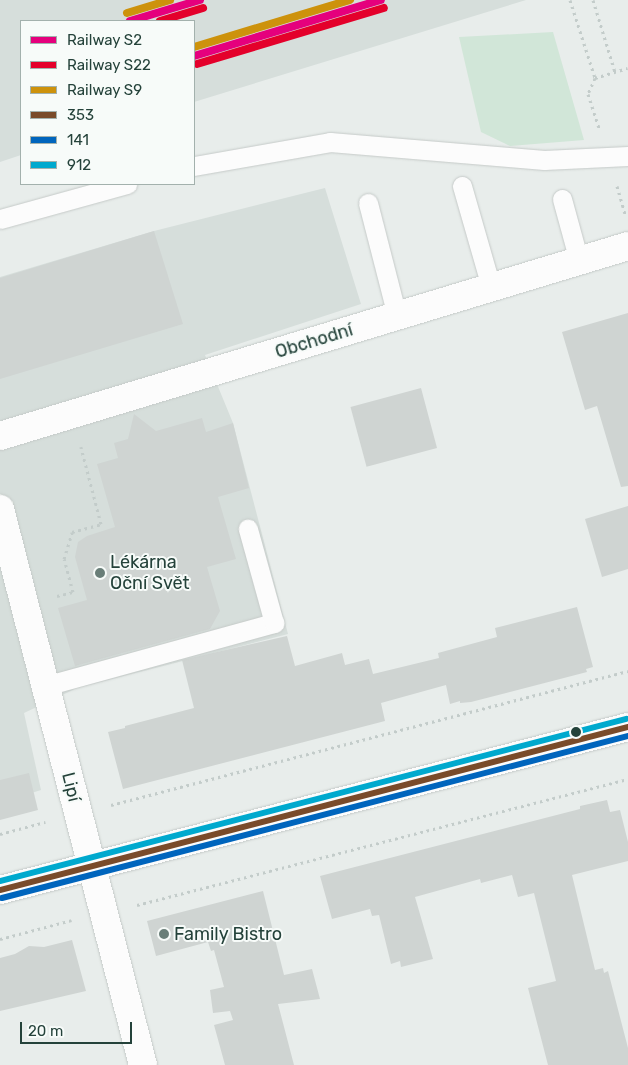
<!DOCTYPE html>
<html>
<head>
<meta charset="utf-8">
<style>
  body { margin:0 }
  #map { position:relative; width:628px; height:1065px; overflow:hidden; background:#e8edeb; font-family:Rubik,sans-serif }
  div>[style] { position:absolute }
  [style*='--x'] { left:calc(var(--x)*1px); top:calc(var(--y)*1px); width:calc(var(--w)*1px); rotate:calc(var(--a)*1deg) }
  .built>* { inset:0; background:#d6dedb }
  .green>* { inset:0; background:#d1e6d8 }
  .building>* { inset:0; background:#cfd4d2; transform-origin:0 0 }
  .path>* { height:3px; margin-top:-1.5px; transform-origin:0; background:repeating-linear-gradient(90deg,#c3ccca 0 2.5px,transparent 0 6.5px) }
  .roads { filter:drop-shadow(0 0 1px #c5cac8) drop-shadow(0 0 1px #c5cac8) }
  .service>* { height:19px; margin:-9.5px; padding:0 9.5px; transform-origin:9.5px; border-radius:9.5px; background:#fcfcfc }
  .minor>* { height:28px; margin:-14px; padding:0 14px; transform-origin:14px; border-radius:14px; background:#fcfcfc }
  .secondary>* { height:28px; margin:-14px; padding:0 14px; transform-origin:14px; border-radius:14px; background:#fcfcfc }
  .bus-1>* { height:6px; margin:-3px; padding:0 3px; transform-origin:3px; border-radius:3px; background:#7a4b2a }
  .bus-2>* { height:6px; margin:-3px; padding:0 3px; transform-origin:3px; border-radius:3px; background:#0065bd }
  .bus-3>* { height:6px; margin:-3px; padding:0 3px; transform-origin:3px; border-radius:3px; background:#00a9ce }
  .rail-1>* { height:8px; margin:-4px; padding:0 4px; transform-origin:4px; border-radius:4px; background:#e5007d }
  .rail-2>* { height:8px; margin:-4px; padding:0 4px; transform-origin:4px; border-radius:4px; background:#e4002b }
  .rail-3>* { height:8px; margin:-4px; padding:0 4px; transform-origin:4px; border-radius:4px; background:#cd920c }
  .dots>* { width:14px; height:14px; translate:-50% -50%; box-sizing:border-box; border:2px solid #f7fbf9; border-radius:50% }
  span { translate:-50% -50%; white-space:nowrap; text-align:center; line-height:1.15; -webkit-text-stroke:4px #f7fbf9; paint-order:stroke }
  .street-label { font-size:18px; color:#24423a }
  .poi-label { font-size:18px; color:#24423a }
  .left { translate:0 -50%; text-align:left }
  .legend { position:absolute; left:20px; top:20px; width:175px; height:165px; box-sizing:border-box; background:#f7fbf9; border:1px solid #a3b1ad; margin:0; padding:6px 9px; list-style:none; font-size:15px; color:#24423a }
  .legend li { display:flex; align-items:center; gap:10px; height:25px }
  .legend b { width:25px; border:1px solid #a3b1ad }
  .scale { position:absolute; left:20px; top:1022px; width:112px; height:22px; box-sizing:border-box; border:2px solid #24423a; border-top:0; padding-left:6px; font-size:15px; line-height:18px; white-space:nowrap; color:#24423a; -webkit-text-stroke:4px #f7fbf9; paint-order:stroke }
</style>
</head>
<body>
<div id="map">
  <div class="built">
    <div style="clip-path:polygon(0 0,526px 0,194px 102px,194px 21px,21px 21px,21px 155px,0 162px)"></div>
    <div style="clip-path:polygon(325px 188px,361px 304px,205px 355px,233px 423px,288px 634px,77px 688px,24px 713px,41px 790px,0 803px,0 277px,154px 231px)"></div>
  </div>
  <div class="green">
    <div style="clip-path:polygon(553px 32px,584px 140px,510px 146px,481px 132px,459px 37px)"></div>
  </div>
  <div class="building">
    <div style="clip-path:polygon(154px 231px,183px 324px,0 379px,0 278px)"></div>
    <div style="clip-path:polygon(628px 313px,628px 486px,621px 487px,597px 406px,585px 410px,562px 332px)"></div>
    <div style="left:421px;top:388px;width:62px;height:73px;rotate:75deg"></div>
    <div style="clip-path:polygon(134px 414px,156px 431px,202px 418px,206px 432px,233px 423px,249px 488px,218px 497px,236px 559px,207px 567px,220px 611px,210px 629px,75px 666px,58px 608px,87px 600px,75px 557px,78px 542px,87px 536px,115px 527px,97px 464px,118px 458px,114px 443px,128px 439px)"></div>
    <div style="clip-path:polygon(628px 506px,628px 569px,602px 577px,585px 519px)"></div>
    <div style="clip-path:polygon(577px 607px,593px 667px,586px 669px,587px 672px,471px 702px,460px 703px,460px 701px,450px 704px,446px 685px,381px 703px,385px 721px,123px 789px,108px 732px,125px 728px,125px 726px,194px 708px,182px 660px,287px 636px,295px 666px,342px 653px,345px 665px,369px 659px,373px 674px,439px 658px,438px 653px,497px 637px,495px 628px)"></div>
    <div style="clip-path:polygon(29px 773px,38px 810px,0 820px,0 780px)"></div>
    <div style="clip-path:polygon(607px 800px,610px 812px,620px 810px,628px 842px,628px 861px,572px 875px,595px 970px,603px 968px,604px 973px,608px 971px,628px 1048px,628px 1065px,548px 1065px,528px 988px,556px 981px,534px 893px,518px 897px,512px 875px,481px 883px,480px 879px,415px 897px,433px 959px,401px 967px,400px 961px,391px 964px,379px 915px,372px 916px,370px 909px,332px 919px,320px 876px,580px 809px,580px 806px)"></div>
    <div style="clip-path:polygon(263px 891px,284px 975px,312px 969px,320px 999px,278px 1004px,294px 1065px,225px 1065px,214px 1025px,233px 1020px,230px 1011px,213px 1013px,210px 990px,224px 987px,214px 950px,211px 951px,208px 942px,156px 956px,147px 921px)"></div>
    <div style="clip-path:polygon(72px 940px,86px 991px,0 1011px,0 958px,15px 954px,29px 946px,44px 947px)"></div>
  </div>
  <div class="path">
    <div style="--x:570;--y:0;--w:82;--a:72.2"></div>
    <div style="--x:595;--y:78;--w:17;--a:114"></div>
    <div style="--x:588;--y:94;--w:36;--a:72"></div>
    <div style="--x:593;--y:0;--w:75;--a:73"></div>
    <div style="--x:595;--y:78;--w:34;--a:-17"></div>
    <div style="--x:617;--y:186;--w:29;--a:74"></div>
    <div style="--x:57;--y:596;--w:16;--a:-14"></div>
    <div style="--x:73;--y:592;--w:34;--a:-105"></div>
    <div style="--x:64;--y:559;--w:28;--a:-73"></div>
    <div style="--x:72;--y:532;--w:30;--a:-15"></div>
    <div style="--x:101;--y:524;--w:80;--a:-104.6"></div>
    <div style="--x:111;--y:805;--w:534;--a:-14.53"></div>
    <div style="--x:0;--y:834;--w:47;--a:-14.9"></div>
    <div style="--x:137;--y:905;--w:507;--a:-14.39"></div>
    <div style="--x:0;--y:939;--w:74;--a:-14.8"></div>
  </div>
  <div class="roads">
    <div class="service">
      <div style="--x:194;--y:166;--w:138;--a:-10"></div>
      <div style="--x:330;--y:142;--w:215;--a:4.8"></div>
      <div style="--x:544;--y:160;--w:84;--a:-2.7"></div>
      <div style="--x:462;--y:186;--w:105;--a:74"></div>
      <div style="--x:562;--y:199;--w:64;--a:74.7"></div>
      <div style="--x:368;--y:203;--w:117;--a:75.6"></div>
      <div style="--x:0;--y:219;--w:132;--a:-15.4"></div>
      <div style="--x:45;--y:686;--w:238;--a:-15.4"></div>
      <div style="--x:274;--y:623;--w:98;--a:-105.5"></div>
    </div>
    <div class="minor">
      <div style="--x:0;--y:436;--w:656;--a:-16.83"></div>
      <div style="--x:0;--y:509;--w:574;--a:75.58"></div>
    </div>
    <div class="secondary">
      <div style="--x:0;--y:890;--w:649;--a:-14.55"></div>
    </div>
  </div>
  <div class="bus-1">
    <div style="--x:0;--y:890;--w:649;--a:-14.55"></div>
  </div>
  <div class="bus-2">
    <div style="--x:2;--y:898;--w:647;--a:-14.51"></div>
  </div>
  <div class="bus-3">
    <div style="--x:0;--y:881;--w:647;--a:-14.51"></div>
  </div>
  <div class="rail-1">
    <div style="--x:130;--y:21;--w:73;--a:-16.7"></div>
    <div style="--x:194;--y:56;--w:195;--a:-16.7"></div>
  </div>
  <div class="rail-2">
    <div style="--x:160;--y:21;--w:45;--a:-16.8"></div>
    <div style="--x:197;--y:64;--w:195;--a:-16.7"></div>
  </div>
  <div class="rail-3">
    <div style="--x:127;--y:13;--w:45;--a:-16.8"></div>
    <div style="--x:194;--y:47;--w:163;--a:-16.8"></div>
  </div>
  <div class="dots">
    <div style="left:100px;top:573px;background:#697e78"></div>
    <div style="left:576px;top:732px;background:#24423a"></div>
    <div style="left:164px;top:934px;background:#697e78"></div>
  </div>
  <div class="street-label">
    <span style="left:314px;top:341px;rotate:-17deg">Obchodní</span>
    <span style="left:71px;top:787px;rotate:76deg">Lipí</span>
  </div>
  <div class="poi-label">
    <span class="left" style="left:110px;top:573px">Lékárna<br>Oční Svět</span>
    <span class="left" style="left:174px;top:934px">Family Bistro</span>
  </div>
  <ul class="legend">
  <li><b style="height:6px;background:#e5007d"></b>Railway S2</li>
  <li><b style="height:6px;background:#e4002b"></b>Railway S22</li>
  <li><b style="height:6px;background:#cd920c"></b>Railway S9</li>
  <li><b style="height:6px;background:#7a4b2a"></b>353</li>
  <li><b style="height:6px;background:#0065bd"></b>141</li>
  <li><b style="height:6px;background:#00a9ce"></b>912</li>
  </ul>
  <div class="scale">20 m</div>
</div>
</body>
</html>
